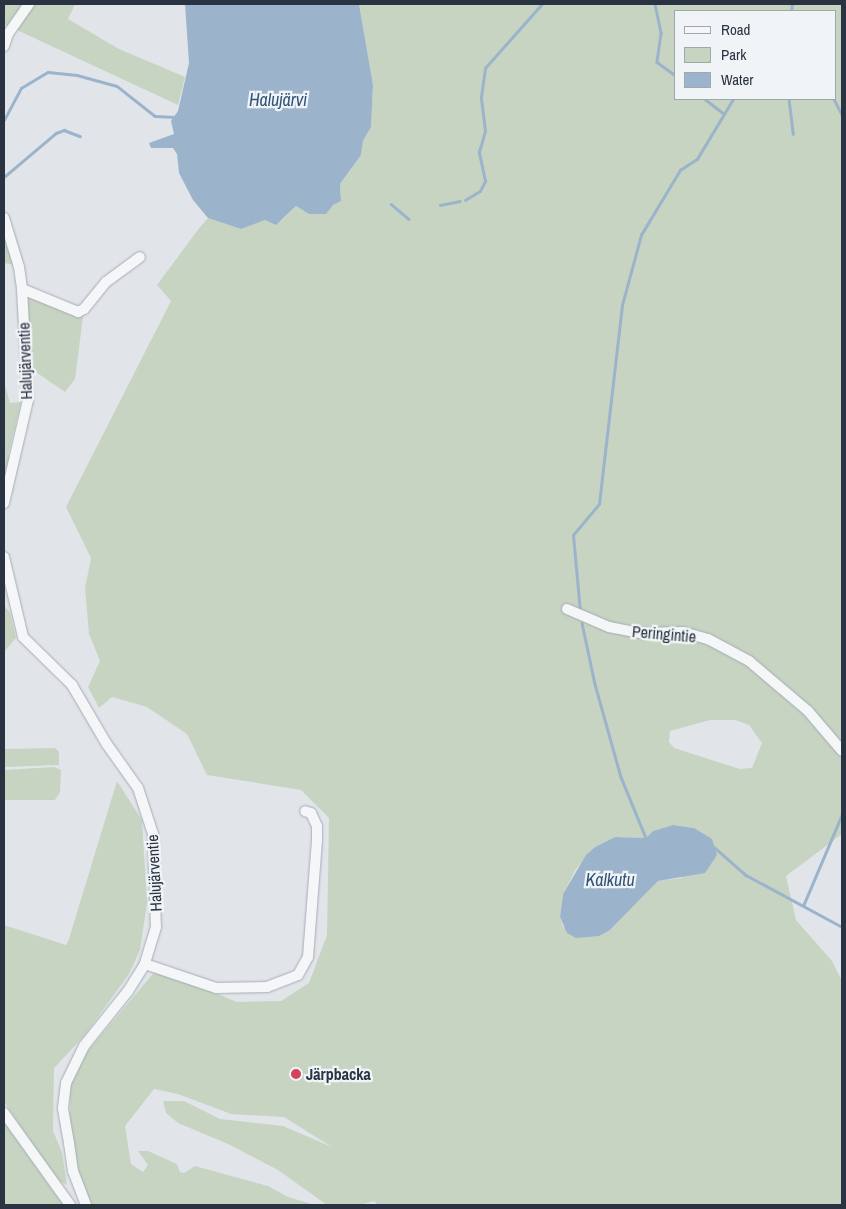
<!DOCTYPE html>
<html>
<head>
<meta charset="utf-8">
<style>
  body { margin:0 }
  #map { position:relative; width:846px; height:1209px; overflow:hidden; background:#e1e5ea; font-family:"Archivo Narrow",sans-serif }
  div>[style] { position:absolute }
  [style*='--x'] { left:calc(var(--x)*1px); top:calc(var(--y)*1px); width:calc(var(--w)*1px); rotate:calc(var(--a)*1deg) }
  .green>* { inset:0; background:#c7d4c2 }
  .water>* { inset:0; background:#9bb4cb }
  .stream>* { height:2.5px; margin:-1.25px; padding:0 1.25px; transform-origin:1.25px; border-radius:1.25px; background:#9bb4cb }
  .roads { filter:drop-shadow(0 0 1px #a6acb4) drop-shadow(0 0 1px #a6acb4) }
  .minor>* { height:10px; margin:-5px; padding:0 5px; transform-origin:5px; border-radius:5px; background:#f4f6f8 }
  .dots>* { width:14px; height:14px; translate:-50% -50%; box-sizing:border-box; border:2px solid #f1f4f7; border-radius:50% }
  span { translate:-50% -50%; white-space:nowrap; text-align:center; line-height:1.15; -webkit-text-stroke:4.5px #f1f4f7; paint-order:stroke }
  .street-label { font-size:16px; color:#293342 }
  .poi-label { font-size:16px; color:#293342; font-weight:700 }
  .left { translate:0 -50%; text-align:left }
  .water-label { font-size:18px; color:#325377; font-style:italic }
  .frame { position:absolute; inset:0; border:5px solid #293342; pointer-events:none }
  .legend { position:absolute; left:674px; top:10px; width:162px; height:90px; box-sizing:border-box; background:#f1f4f7; border:1px solid #a1a7af; margin:0; padding:6px 9px; list-style:none; font-size:15px; color:#293342 }
  .legend li { display:flex; align-items:center; gap:10px; height:25px }
  .legend b { width:25px; border:1px solid #a1a7af }
</style>
</head>
<body>
<div id="map">
  <div class="green">
    <div style="clip-path:polygon(4px 4px,19px 4px,25px 10px,29px 4px,75px 4px,68px 19px,119px 49px,185px 77px,178px 105px,4px 24px)"></div>
    <div style="clip-path:polygon(evenodd,359px 4px,842px 4px,842px 834px,786px 876px,796px 920px,832px 961px,842px 981px,842px 1205px,378px 1205px,374px 1201px,360px 1205px,327px 1205px,278px 1170px,228px 1144px,178px 1123px,166px 1113px,163px 1101px,184px 1101px,220px 1119px,283px 1126px,332px 1147px,284px 1117px,231px 1114px,178px 1094px,154px 1089px,125px 1126px,131px 1164px,143px 1172px,148px 1165px,138px 1151px,148px 1151px,177px 1164px,180px 1172px,184px 1173px,195px 1166px,268px 1186px,288px 1197px,315px 1205px,93px 1205px,82px 1190px,70px 1128px,70px 1087px,80px 1060px,157px 969px,237px 1002px,281px 1001px,309px 983px,327px 935px,329px 818px,301px 790px,207px 775px,187px 734px,147px 707px,112px 697px,99px 708px,88px 687px,100px 661px,89px 634px,85px 588px,91px 558px,66px 507px,171px 301px,157px 285px,200px 227px,208px 218px,241px 229px,265px 220px,282px 220px,296px 206px,309px 214px,325px 214px,341px 196px,340px 184px,361px 155px,363px 141px,371px 127px,373px 85px,359px 4px,675px 11px,835px 11px,835px 99px,675px 99px,675px 11px,359px 4px,710px 720px,735px 720px,749px 725px,762px 743px,752px 768px,740px 769px,674px 748px,669px 742px,670px 731px,710px 720px,359px 4px,673px 825px,694px 828px,682px 878px,658px 881px,610px 930px,563px 927px,560px 917px,563px 894px,576px 869px,595px 847px,615px 837px,646px 838px,653px 831px,673px 825px)"></div>
    <div style="clip-path:polygon(4px 228px,16px 265px,4px 263px)"></div>
    <div style="clip-path:polygon(22px 289px,84px 309px,75px 379px,65px 392px,27px 366px)"></div>
    <div style="clip-path:polygon(4px 382px,10px 403px,21px 402px,8px 455px,14px 458px,4px 503px)"></div>
    <div style="clip-path:polygon(4px 605px,10px 613px,16px 638px,4px 652px)"></div>
    <div style="clip-path:polygon(55px 748px,59px 752px,59px 765px,4px 767px,4px 749px)"></div>
    <div style="clip-path:polygon(54px 767px,61px 770px,60px 792px,55px 800px,4px 800px,4px 770px)"></div>
    <div style="clip-path:polygon(117px 781px,142px 820px,147px 903px,140px 950px,129px 974px,84px 1036px,54px 1068px,53px 1131px,62px 1152px,67px 1185px,57px 1180px,4px 1102px,4px 925px,66px 945px,68px 942px)"></div>
    <div style="clip-path:polygon(4px 1119px,64px 1205px,4px 1205px)"></div>
  </div>
  <div class="water">
    <div style="clip-path:polygon(185px 4px,359px 4px,373px 85px,371px 127px,363px 141px,361px 155px,340px 184px,341px 201px,333px 205px,326px 214px,309px 214px,296px 206px,276px 225px,265px 220px,241px 229px,208px 218px,193px 200px,179px 173px,177px 154px,173px 148px,151px 148px,149px 143px,174px 134px,171px 121px,178px 111px,189px 63px)"></div>
    <div style="clip-path:polygon(673px 825px,694px 828px,712px 839px,717px 855px,705px 873px,658px 881px,610px 930px,599px 936px,576px 938px,567px 933px,560px 917px,563px 894px,586px 855px,595px 847px,615px 837px,646px 838px,653px 831px)"></div>
  </div>
  <div class="stream">
    <div style="--x:655;--y:4;--w:30;--a:78"></div>
    <div style="--x:661;--y:33;--w:29;--a:98"></div>
    <div style="--x:657;--y:62;--w:22;--a:36"></div>
    <div style="--x:791;--y:11;--w:7;--a:-82"></div>
    <div style="--x:705;--y:99;--w:24;--a:38"></div>
    <div style="--x:789;--y:99;--w:35;--a:83"></div>
    <div style="--x:834;--y:99;--w:18;--a:63"></div>
    <div style="--x:4;--y:120;--w:36;--a:-62"></div>
    <div style="--x:21;--y:88;--w:31;--a:-31"></div>
    <div style="--x:48;--y:72;--w:29;--a:6"></div>
    <div style="--x:77;--y:75;--w:41;--a:15.4"></div>
    <div style="--x:117;--y:86;--w:48;--a:38.3"></div>
    <div style="--x:155;--y:116;--w:20;--a:3"></div>
    <div style="--x:4;--y:177;--w:68;--a:-40.2"></div>
    <div style="--x:56;--y:133;--w:9;--a:-21"></div>
    <div style="--x:64;--y:130;--w:17;--a:21"></div>
    <div style="--x:465;--y:200;--w:17;--a:-31"></div>
    <div style="--x:480;--y:191;--w:11;--a:-63"></div>
    <div style="--x:485;--y:181;--w:30;--a:-102"></div>
    <div style="--x:479;--y:152;--w:22;--a:-74"></div>
    <div style="--x:485;--y:131;--w:34;--a:-97"></div>
    <div style="--x:481;--y:97;--w:29;--a:-82"></div>
    <div style="--x:485;--y:68;--w:86;--a:-48.3"></div>
    <div style="--x:391;--y:204;--w:23;--a:40"></div>
    <div style="--x:440;--y:205;--w:20;--a:-11"></div>
    <div style="--x:580;--y:612;--w:77;--a:-95.2"></div>
    <div style="--x:573;--y:535;--w:40;--a:-50"></div>
    <div style="--x:599;--y:504;--w:200;--a:-83.4"></div>
    <div style="--x:622;--y:305;--w:73;--a:-74.8"></div>
    <div style="--x:641;--y:235;--w:76;--a:-59"></div>
    <div style="--x:680;--y:170;--w:20;--a:-33"></div>
    <div style="--x:697;--y:159;--w:70;--a:-59"></div>
    <div style="--x:582;--y:623;--w:62;--a:78"></div>
    <div style="--x:595;--y:684;--w:97;--a:74.4"></div>
    <div style="--x:621;--y:777;--w:66;--a:67.7"></div>
    <div style="--x:646;--y:838;--w:3;--a:0"></div>
    <div style="--x:714;--y:847;--w:43;--a:41.2"></div>
    <div style="--x:746;--y:875;--w:109;--a:28.4"></div>
    <div style="--x:803;--y:906;--w:100;--a:-67"></div>
  </div>
  <div class="roads">
    <div class="minor">
      <div style="--x:4;--y:46;--w:13;--a:-72"></div>
      <div style="--x:8;--y:34;--w:37;--a:-55"></div>
      <div style="--x:4;--y:218;--w:51;--a:73"></div>
      <div style="--x:19;--y:267;--w:22;--a:82"></div>
      <div style="--x:22;--y:289;--w:111;--a:86.9"></div>
      <div style="--x:28;--y:400;--w:106;--a:103.1"></div>
      <div style="--x:22;--y:289;--w:61;--a:22.3"></div>
      <div style="--x:78;--y:312;--w:7;--a:-27"></div>
      <div style="--x:84;--y:309;--w:35;--a:-51"></div>
      <div style="--x:106;--y:282;--w:42;--a:-36.3"></div>
      <div style="--x:4;--y:557;--w:82;--a:76.6"></div>
      <div style="--x:23;--y:637;--w:69;--a:44.4"></div>
      <div style="--x:72;--y:685;--w:67;--a:59.6"></div>
      <div style="--x:106;--y:743;--w:55;--a:54.6"></div>
      <div style="--x:138;--y:788;--w:48;--a:71.9"></div>
      <div style="--x:153;--y:834;--w:93;--a:88.2"></div>
      <div style="--x:156;--y:927;--w:39;--a:107"></div>
      <div style="--x:145;--y:964;--w:32;--a:122"></div>
      <div style="--x:128;--y:991;--w:70;--a:128.7"></div>
      <div style="--x:84;--y:1046;--w:41;--a:115.9"></div>
      <div style="--x:66;--y:1083;--w:26;--a:97"></div>
      <div style="--x:63;--y:1109;--w:35;--a:80"></div>
      <div style="--x:69;--y:1143;--w:28;--a:82"></div>
      <div style="--x:73;--y:1171;--w:36;--a:69"></div>
      <div style="--x:567;--y:609;--w:46;--a:23.2"></div>
      <div style="--x:609;--y:627;--w:32;--a:11"></div>
      <div style="--x:640;--y:633;--w:43;--a:-1.3"></div>
      <div style="--x:683;--y:632;--w:26;--a:16"></div>
      <div style="--x:708;--y:639;--w:47;--a:28.2"></div>
      <div style="--x:749;--y:661;--w:77;--a:40.3"></div>
      <div style="--x:808;--y:711;--w:52;--a:49.6"></div>
      <div style="--x:145;--y:964;--w:75;--a:18.7"></div>
      <div style="--x:216;--y:988;--w:51;--a:-1.1"></div>
      <div style="--x:267;--y:987;--w:33;--a:-21"></div>
      <div style="--x:298;--y:975;--w:21;--a:-61"></div>
      <div style="--x:308;--y:957;--w:117;--a:-85.6"></div>
      <div style="--x:317;--y:840;--w:14;--a:-90"></div>
      <div style="--x:317;--y:826;--w:14;--a:-115"></div>
      <div style="--x:311;--y:813;--w:6;--a:-162"></div>
      <div style="--x:4;--y:1113;--w:113;--a:54.3"></div>
    </div>
  </div>
  <div class="dots">
    <div style="left:296px;top:1074px;background:#d1445d"></div>
  </div>
  <div class="street-label">
    <span style="left:25px;top:361px;rotate:-92deg">Halujärventie</span>
    <span style="left:664px;top:634px;rotate:5deg">Peringintie</span>
    <span style="left:154px;top:873px;rotate:-93deg">Halujärventie</span>
  </div>
  <div class="poi-label">
    <span class="left" style="left:306px;top:1074px">Järpbacka</span>
  </div>
  <div class="water-label">
    <span style="left:278px;top:100px">Halujärvi</span>
    <span style="left:610px;top:880px">Kalkutu</span>
  </div>
  <div class="frame"></div>
  <ul class="legend">
  <li><b style="height:6px;background:#f4f6f8"></b>Road</li>
  <li><b style="height:14px;background:#c7d4c2"></b>Park</li>
  <li><b style="height:14px;background:#9bb4cb"></b>Water</li>
  </ul>
</div>
</body>
</html>
